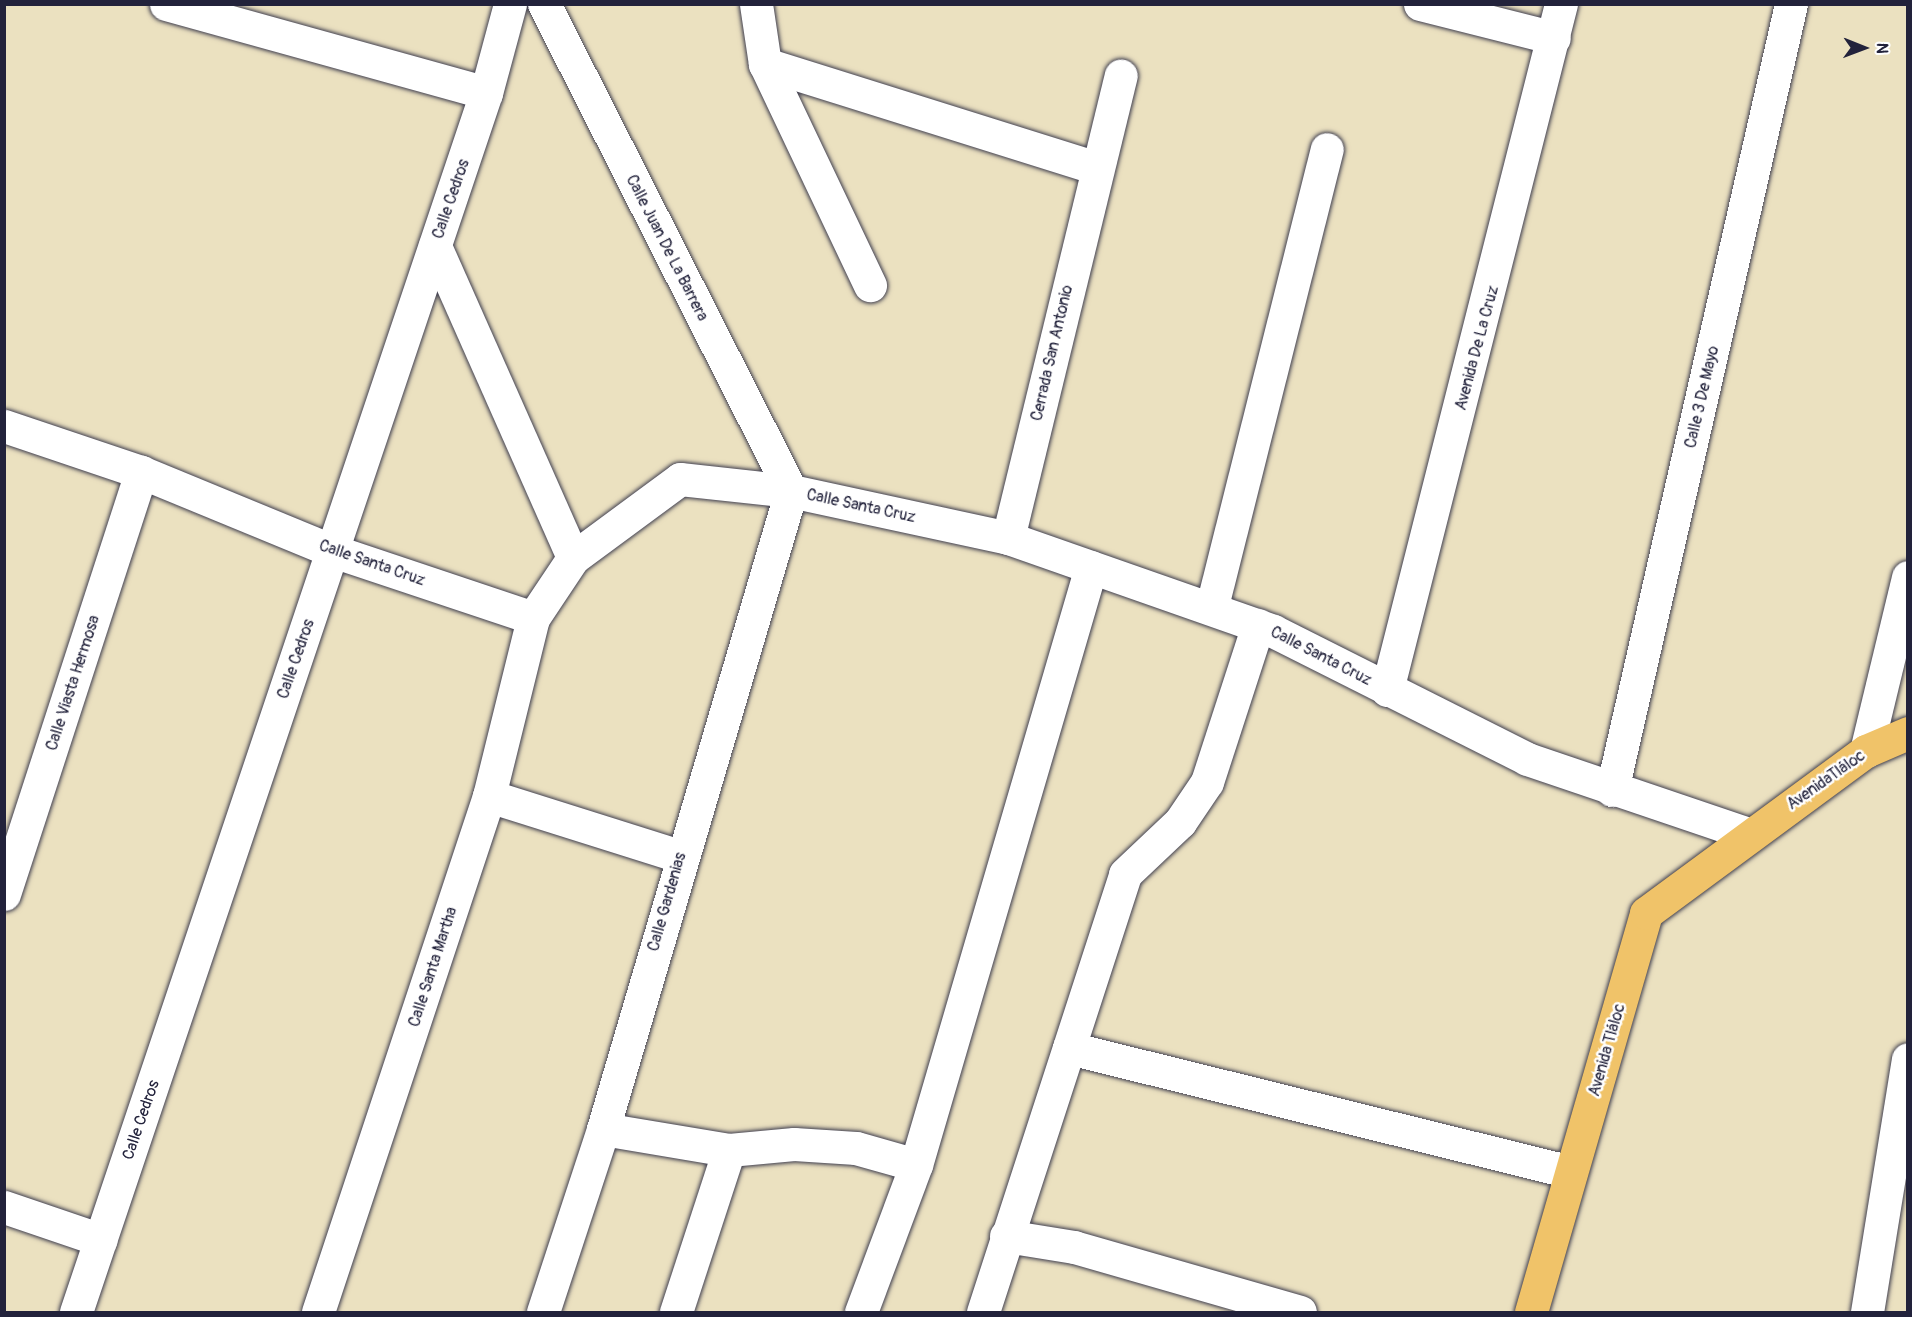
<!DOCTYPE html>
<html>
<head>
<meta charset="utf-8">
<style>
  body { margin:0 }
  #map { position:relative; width:1912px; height:1317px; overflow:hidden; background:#ebe1c0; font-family:Pangolin,sans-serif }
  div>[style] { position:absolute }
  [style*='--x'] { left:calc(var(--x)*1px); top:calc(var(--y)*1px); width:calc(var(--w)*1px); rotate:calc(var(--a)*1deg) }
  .roads { filter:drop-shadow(0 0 2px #403f4f) drop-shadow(0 0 2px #403f4f) }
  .minor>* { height:33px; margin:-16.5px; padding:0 16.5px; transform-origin:16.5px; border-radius:16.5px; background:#fff }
  .major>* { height:33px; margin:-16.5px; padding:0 16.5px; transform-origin:16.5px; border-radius:16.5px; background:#f0c369 }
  span { translate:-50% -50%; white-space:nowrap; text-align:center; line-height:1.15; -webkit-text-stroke:5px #fff; paint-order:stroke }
  .street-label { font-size:16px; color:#22223b }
  .frame { position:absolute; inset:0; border:6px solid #22223b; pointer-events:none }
  .north { position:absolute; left:1834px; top:18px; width:60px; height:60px; -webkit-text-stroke:4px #fff; paint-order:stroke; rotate:91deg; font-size:16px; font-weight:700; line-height:24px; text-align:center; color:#22223b }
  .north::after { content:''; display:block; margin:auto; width:21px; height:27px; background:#22223b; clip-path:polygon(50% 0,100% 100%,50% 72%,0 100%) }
</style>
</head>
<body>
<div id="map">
  <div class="roads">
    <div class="minor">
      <div style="--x:166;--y:4;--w:332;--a:15.5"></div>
      <div style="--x:756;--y:4;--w:61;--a:81.5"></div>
      <div style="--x:765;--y:64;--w:245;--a:64.6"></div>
      <div style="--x:1420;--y:4;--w:138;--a:14.2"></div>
      <div style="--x:765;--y:64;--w:347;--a:17.4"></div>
      <div style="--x:435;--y:246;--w:341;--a:66.1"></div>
      <div style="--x:4;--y:426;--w:145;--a:18.6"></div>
      <div style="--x:141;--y:472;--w:208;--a:22.4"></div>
      <div style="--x:333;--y:551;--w:211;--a:18.5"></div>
      <div style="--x:1008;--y:538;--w:476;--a:-76.3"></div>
      <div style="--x:1212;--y:606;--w:471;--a:-75.9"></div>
      <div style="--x:1387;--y:690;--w:708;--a:-75.77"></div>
      <div style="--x:1866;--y:751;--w:179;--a:-76.4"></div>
      <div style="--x:1612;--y:790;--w:806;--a:-77.17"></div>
      <div style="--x:489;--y:796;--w:199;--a:17.5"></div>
      <div style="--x:4;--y:894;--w:444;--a:-72"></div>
      <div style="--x:1069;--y:1048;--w:517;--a:13.87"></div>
      <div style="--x:603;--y:1129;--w:128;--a:9.5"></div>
      <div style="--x:729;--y:1150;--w:65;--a:-5.3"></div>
      <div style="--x:794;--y:1144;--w:62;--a:3.7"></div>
      <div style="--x:856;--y:1148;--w:62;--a:15.8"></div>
      <div style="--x:4;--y:1207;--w:102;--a:18.8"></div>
      <div style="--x:1006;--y:1236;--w:69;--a:9.2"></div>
      <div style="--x:1074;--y:1247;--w:235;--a:16"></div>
      <div style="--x:76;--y:1312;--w:1286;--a:-71.41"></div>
      <div style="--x:486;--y:93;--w:92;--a:-74.9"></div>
      <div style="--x:318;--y:1312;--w:544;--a:-71.67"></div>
      <div style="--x:489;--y:796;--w:183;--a:-76.1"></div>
      <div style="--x:533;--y:618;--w:72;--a:-56.3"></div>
      <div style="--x:573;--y:558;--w:133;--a:-36.4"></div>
      <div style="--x:680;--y:479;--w:112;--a:6.2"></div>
      <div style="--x:791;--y:491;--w:222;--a:12.2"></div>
      <div style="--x:1008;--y:538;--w:281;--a:19.3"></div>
      <div style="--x:1273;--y:631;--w:284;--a:26.7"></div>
      <div style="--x:1527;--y:759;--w:234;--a:18.7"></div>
      <div style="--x:543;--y:1312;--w:193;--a:-71.8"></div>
      <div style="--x:603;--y:1129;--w:665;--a:-73.58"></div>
      <div style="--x:791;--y:491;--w:546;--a:-116.89"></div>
      <div style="--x:676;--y:1312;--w:170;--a:-71.9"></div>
      <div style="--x:861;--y:1312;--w:157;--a:-69.5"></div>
      <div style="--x:916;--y:1165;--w:623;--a:-73.69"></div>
      <div style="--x:983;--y:1312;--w:460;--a:-72"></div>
      <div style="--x:1125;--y:874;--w:76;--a:-43.4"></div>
      <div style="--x:1180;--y:822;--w:48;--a:-56"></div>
      <div style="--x:1207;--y:782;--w:165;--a:-72"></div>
      <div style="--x:1867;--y:1312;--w:256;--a:-80.8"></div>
    </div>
    <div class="major">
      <div style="--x:1531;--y:1312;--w:415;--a:-73.9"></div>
      <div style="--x:1646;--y:913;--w:273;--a:-36.4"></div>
      <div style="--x:1866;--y:751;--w:46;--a:-23.2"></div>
    </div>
  </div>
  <div class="street-label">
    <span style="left:451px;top:199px;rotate:-71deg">Calle Cedros</span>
    <span style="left:667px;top:248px;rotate:63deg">Calle Juan De La Barrera</span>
    <span style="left:1477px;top:348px;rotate:-75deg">Avenida De La Cruz</span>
    <span style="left:1052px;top:353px;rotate:-77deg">Cerrada San Antonio</span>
    <span style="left:1702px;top:397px;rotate:-77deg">Calle 3 De Mayo</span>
    <span style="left:861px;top:506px;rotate:12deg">Calle Santa Cruz</span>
    <span style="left:372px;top:563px;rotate:19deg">Calle Santa Cruz</span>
    <span style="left:1321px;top:656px;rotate:27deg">Calle Santa Cruz</span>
    <span style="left:296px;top:659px;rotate:-71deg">Calle Cedros</span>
    <span style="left:73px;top:683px;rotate:-72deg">Calle Viasta Hermosa</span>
    <span style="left:1826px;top:780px;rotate:-35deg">AvenidaTláloc</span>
    <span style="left:667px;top:902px;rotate:-74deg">Calle Gardenias</span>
    <span style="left:433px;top:967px;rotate:-72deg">Calle Santa Martha</span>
    <span style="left:1607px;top:1050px;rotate:-74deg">Avenida Tláloc</span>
    <span style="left:141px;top:1120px;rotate:-71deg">Calle Cedros</span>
  </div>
  <div class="frame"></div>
  <div class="north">N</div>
</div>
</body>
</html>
